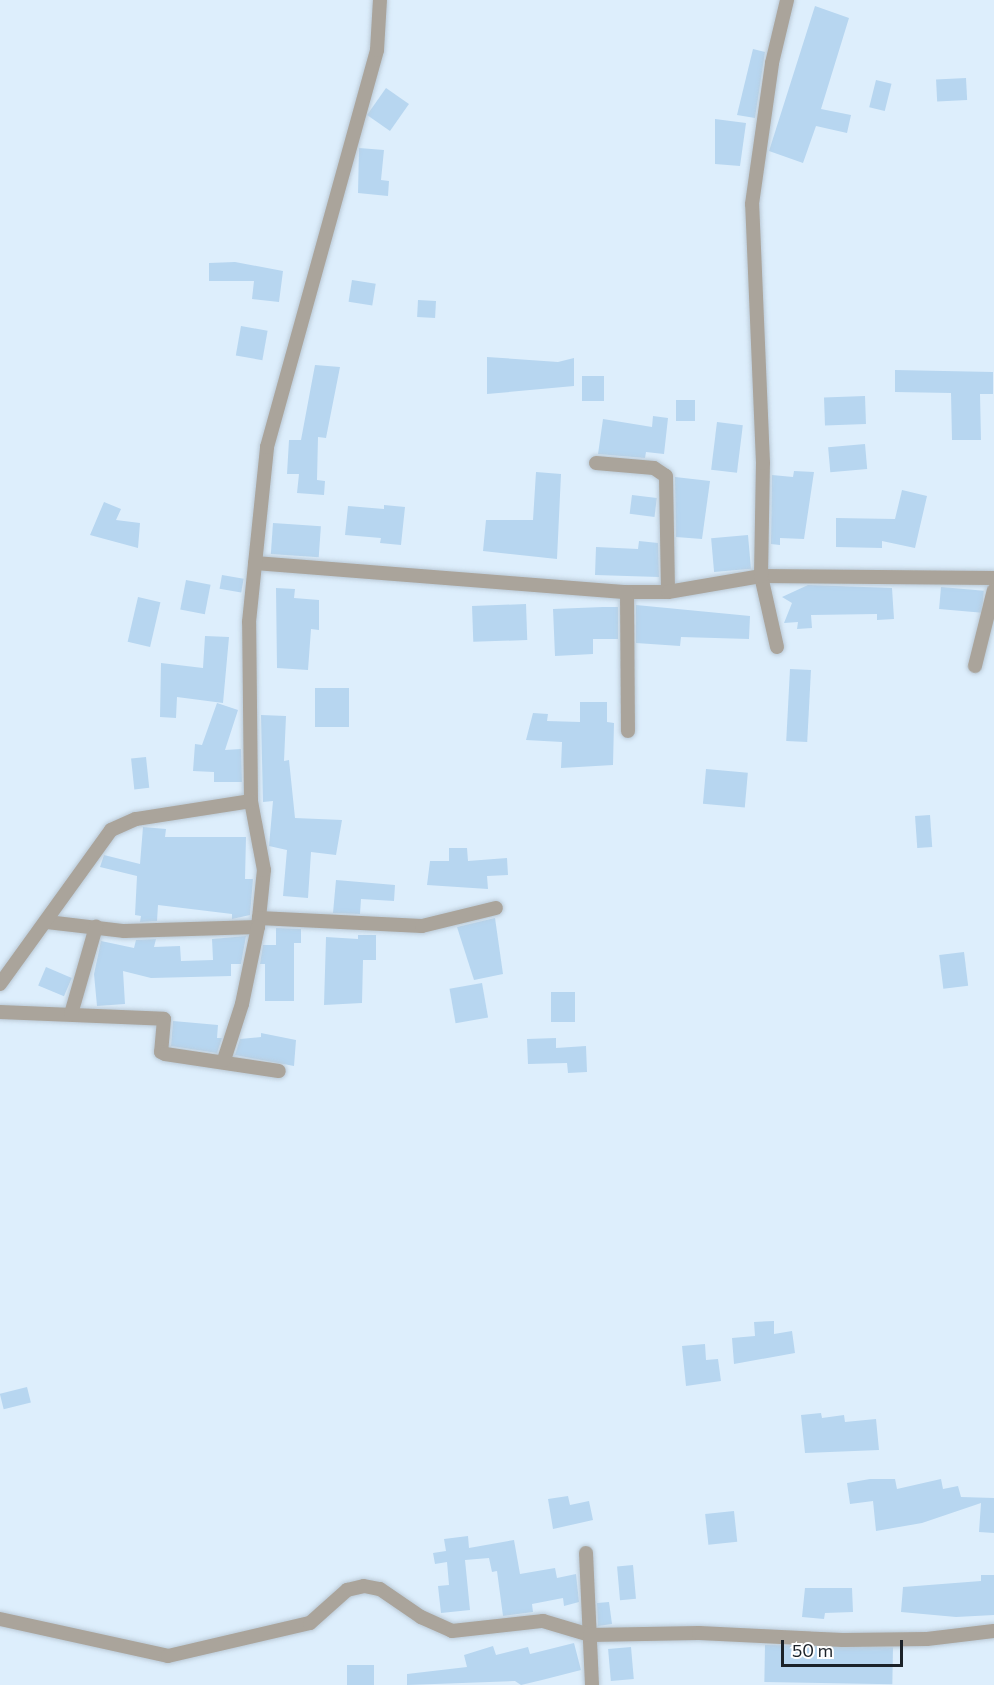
<!DOCTYPE html>
<html>
<head>
<meta charset="utf-8">
<style>
  body { margin:0 }
  #map { position:relative; width:994px; height:1685px; overflow:hidden; background:#ddeefc; font-family:Commissioner,sans-serif }
  div>[style] { position:absolute }
  [style*='--x'] { left:calc(var(--x)*1px); top:calc(var(--y)*1px); width:calc(var(--w)*1px); rotate:calc(var(--a)*1deg) }
  .building>* { inset:0; background:#b7d6f0; transform-origin:0 0 }
  .roads { filter:drop-shadow(0 0 2px #bac9d6) drop-shadow(0 0 2px #bac9d6) }
  .street>* { height:14px; margin:-7px; padding:0 7px; transform-origin:7px; border-radius:7px; background:#aaa49b }
  span { translate:-50% -50%; white-space:nowrap; text-align:center; line-height:1.15; -webkit-text-stroke:4.5px #fff; paint-order:stroke }
  .scale { position:absolute; left:781px; top:1640px; width:122px; height:27px; box-sizing:border-box; border:3px solid #1b2229; border-top:0; padding-left:8px; font-size:18px; line-height:21px; white-space:nowrap; color:#1b2229; -webkit-text-stroke:4px #fff; paint-order:stroke }
</style>
</head>
<body>
<div id="map">
  <div class="building">
    <div style="clip-path:polygon(815px 6px,849px 18px,821px 109px,851px 115px,847px 133px,816px 126px,803px 163px,769px 151px)"></div>
    <div style="clip-path:polygon(753px 49px,765px 52px,755px 118px,737px 115px)"></div>
    <div style="left:966px;top:78px;width:22px;height:30px;rotate:87deg"></div>
    <div style="left:876px;top:80px;width:16px;height:28px;rotate:14deg"></div>
    <div style="left:386px;top:88px;width:28px;height:33px;rotate:35deg"></div>
    <div style="clip-path:polygon(715px 119px,746px 123px,740px 166px,715px 164px)"></div>
    <div style="clip-path:polygon(359px 148px,384px 150px,381px 180px,389px 181px,388px 196px,358px 193px)"></div>
    <div style="clip-path:polygon(235px 262px,283px 271px,279px 302px,252px 299px,254px 281px,209px 281px,209px 263px)"></div>
    <div style="left:352px;top:280px;width:24px;height:22px;rotate:9deg"></div>
    <div style="left:418px;top:300px;width:18px;height:17px;rotate:3deg"></div>
    <div style="left:241px;top:326px;width:27px;height:30px;rotate:10deg"></div>
    <div style="clip-path:polygon(487px 357px,558px 362px,574px 358px,574px 386px,487px 394px)"></div>
    <div style="clip-path:polygon(315px 365px,340px 367px,326px 438px,318px 437px,317px 480px,325px 481px,324px 495px,297px 493px,299px 474px,287px 474px,289px 440px,301px 440px)"></div>
    <div style="clip-path:polygon(895px 370px,993px 372px,993px 394px,980px 394px,981px 440px,952px 440px,951px 393px,895px 392px)"></div>
    <div style="left:582px;top:376px;width:22px;height:25px"></div>
    <div style="left:865px;top:396px;width:28px;height:41px;rotate:88deg"></div>
    <div style="left:676px;top:400px;width:19px;height:21px"></div>
    <div style="clip-path:polygon(653px 416px,668px 418px,664px 454px,646px 452px,645px 458px,598px 454px,603px 419px,652px 427px)"></div>
    <div style="left:717px;top:422px;width:26px;height:48px;rotate:7deg"></div>
    <div style="left:865px;top:444px;width:25px;height:37px;rotate:85deg"></div>
    <div style="clip-path:polygon(794px 471px,814px 472px,804px 539px,780px 538px,780px 545px,771px 544px,772px 475px,793px 477px)"></div>
    <div style="clip-path:polygon(536px 472px,561px 474px,557px 559px,483px 551px,486px 520px,533px 520px)"></div>
    <div style="clip-path:polygon(675px 477px,710px 481px,702px 539px,676px 537px)"></div>
    <div style="clip-path:polygon(902px 490px,927px 496px,915px 548px,882px 541px,882px 548px,836px 547px,836px 518px,895px 519px)"></div>
    <div style="left:632px;top:495px;width:25px;height:19px;rotate:7deg"></div>
    <div style="clip-path:polygon(104px 502px,121px 509px,116px 520px,140px 523px,138px 548px,90px 535px)"></div>
    <div style="clip-path:polygon(384px 505px,405px 507px,401px 545px,380px 543px,381px 538px,345px 535px,348px 506px,384px 509px)"></div>
    <div style="left:273px;top:523px;width:48px;height:31px;rotate:4deg"></div>
    <div style="left:748px;top:535px;width:34px;height:37px;rotate:85deg"></div>
    <div style="clip-path:polygon(639px 541px,658px 543px,659px 577px,595px 575px,596px 547px,638px 549px)"></div>
    <div style="left:222px;top:575px;width:22px;height:14px;rotate:10deg"></div>
    <div style="left:186px;top:580px;width:25px;height:30px;rotate:11deg"></div>
    <div style="clip-path:polygon(808px 585px,892px 588px,894px 619px,877px 620px,877px 614px,811px 615px,812px 628px,797px 629px,798px 622px,784px 623px,792px 603px,782px 597px)"></div>
    <div style="left:941px;top:587px;width:43px;height:22px;rotate:5deg"></div>
    <div style="clip-path:polygon(276px 588px,295px 589px,294px 598px,319px 600px,319px 630px,311px 629px,308px 670px,277px 668px)"></div>
    <div style="left:138px;top:597px;width:23px;height:46px;rotate:13deg"></div>
    <div style="left:526px;top:604px;width:36px;height:54px;rotate:88deg"></div>
    <div style="clip-path:polygon(636px 605px,750px 616px,749px 639px,681px 637px,680px 646px,636px 643px)"></div>
    <div style="clip-path:polygon(603px 607px,618px 607px,618px 639px,593px 639px,593px 654px,555px 656px,553px 609px)"></div>
    <div style="clip-path:polygon(205px 636px,229px 637px,223px 703px,177px 697px,176px 718px,160px 717px,161px 663px,203px 668px)"></div>
    <div style="left:790px;top:669px;width:21px;height:72px;rotate:3deg"></div>
    <div style="left:315px;top:688px;width:34px;height:39px"></div>
    <div style="clip-path:polygon(580px 702px,607px 702px,607px 722px,614px 723px,613px 765px,561px 768px,562px 742px,526px 740px,533px 713px,548px 714px,547px 721px,580px 722px)"></div>
    <div style="clip-path:polygon(217px 703px,238px 710px,225px 750px,241px 749px,242px 782px,214px 782px,214px 772px,193px 771px,195px 744px,202px 745px)"></div>
    <div style="clip-path:polygon(261px 715px,286px 716px,284px 761px,289px 760px,295px 818px,342px 820px,336px 855px,311px 852px,308px 898px,283px 896px,287px 850px,269px 846px,273px 801px,263px 802px)"></div>
    <div style="left:146px;top:757px;width:31px;height:15px;rotate:84deg"></div>
    <div style="left:706px;top:769px;width:42px;height:35px;rotate:5deg"></div>
    <div style="left:930px;top:815px;width:32px;height:15px;rotate:86deg"></div>
    <div style="clip-path:polygon(143px 827px,166px 829px,165px 837px,246px 837px,245px 879px,253px 879px,250px 915px,232px 919px,232px 914px,158px 905px,157px 921px,140px 922px,141px 916px,135px 915px,137px 876px,100px 867px,104px 855px,140px 864px)"></div>
    <div style="clip-path:polygon(449px 848px,467px 848px,468px 861px,507px 858px,508px 875px,487px 876px,488px 889px,427px 885px,430px 861px,449px 861px)"></div>
    <div style="clip-path:polygon(336px 880px,395px 885px,394px 901px,361px 899px,360px 914px,333px 913px)"></div>
    <div style="clip-path:polygon(495px 918px,503px 974px,474px 980px,457px 927px)"></div>
    <div style="clip-path:polygon(276px 928px,301px 929px,301px 943px,294px 943px,294px 1001px,265px 1001px,265px 964px,260px 964px,263px 945px,276px 945px)"></div>
    <div style="clip-path:polygon(358px 935px,376px 935px,376px 960px,363px 960px,362px 1003px,324px 1005px,326px 937px,358px 939px)"></div>
    <div style="clip-path:polygon(246px 936px,241px 964px,231px 964px,231px 976px,151px 978px,123px 971px,125px 1004px,97px 1006px,94px 974px,101px 941px,134px 948px,136px 940px,156px 939px,154px 947px,180px 946px,181px 961px,213px 960px,212px 939px)"></div>
    <div style="left:964px;top:952px;width:34px;height:25px;rotate:83deg"></div>
    <div style="left:46px;top:967px;width:28px;height:20px;rotate:23deg"></div>
    <div style="left:482px;top:983px;width:35px;height:33px;rotate:80deg"></div>
    <div style="left:551px;top:992px;width:24px;height:30px"></div>
    <div style="clip-path:polygon(173px 1021px,218px 1025px,217px 1038px,222px 1038px,217px 1053px,171px 1046px)"></div>
    <div style="clip-path:polygon(261px 1033px,296px 1040px,294px 1066px,235px 1055px,240px 1039px,261px 1037px)"></div>
    <div style="clip-path:polygon(556px 1038px,556px 1048px,586px 1046px,587px 1072px,568px 1073px,567px 1063px,528px 1064px,527px 1039px)"></div>
    <div style="clip-path:polygon(774px 1321px,774px 1334px,792px 1331px,795px 1353px,734px 1364px,732px 1338px,755px 1336px,754px 1322px)"></div>
    <div style="clip-path:polygon(705px 1344px,706px 1360px,718px 1359px,721px 1381px,686px 1386px,682px 1346px)"></div>
    <div style="left:27px;top:1387px;width:16px;height:28px;rotate:76deg"></div>
    <div style="clip-path:polygon(821px 1413px,822px 1418px,844px 1415px,845px 1422px,876px 1419px,879px 1450px,805px 1453px,801px 1415px)"></div>
    <div style="clip-path:polygon(870px 1479px,895px 1479px,897px 1489px,941px 1479px,943px 1489px,958px 1486px,961px 1497px,994px 1498px,994px 1533px,979px 1532px,981px 1503px,922px 1523px,876px 1531px,873px 1501px,850px 1504px,847px 1483px)"></div>
    <div style="clip-path:polygon(568px 1496px,570px 1505px,589px 1501px,593px 1520px,553px 1529px,548px 1499px)"></div>
    <div style="left:734px;top:1511px;width:31px;height:29px;rotate:84deg"></div>
    <div style="clip-path:polygon(468px 1536px,469px 1548px,514px 1540px,520px 1574px,555px 1568px,557px 1578px,576px 1574px,579px 1602px,564px 1606px,563px 1598px,532px 1604px,533px 1612px,503px 1616px,497px 1571px,492px 1572px,489px 1558px,465px 1560px,470px 1610px,441px 1613px,438px 1586px,449px 1585px,447px 1562px,435px 1564px,433px 1553px,446px 1551px,444px 1539px)"></div>
    <div style="left:633px;top:1565px;width:34px;height:16px;rotate:85deg"></div>
    <div style="clip-path:polygon(981px 1575px,994px 1575px,994px 1615px,956px 1617px,901px 1612px,903px 1587px,981px 1581px)"></div>
    <div style="clip-path:polygon(805px 1588px,852px 1588px,853px 1612px,825px 1613px,824px 1619px,802px 1617px)"></div>
    <div style="clip-path:polygon(609px 1602px,612px 1624px,598px 1626px,597px 1603px)"></div>
    <div style="clip-path:polygon(574px 1643px,581px 1670px,542px 1680px,521px 1685px,515px 1681px,407px 1685px,407px 1674px,467px 1667px,464px 1655px,493px 1646px,496px 1655px,528px 1647px,530px 1654px)"></div>
    <div style="left:765px;top:1645px;width:128px;height:37px;rotate:1deg"></div>
    <div style="left:631px;top:1647px;width:32px;height:23px;rotate:85deg"></div>
    <div style="left:347px;top:1665px;width:27px;height:20px"></div>
  </div>
  <div class="roads">
    <div class="street">
      <div style="--x:596;--y:463;--w:58;--a:4.9"></div>
      <div style="--x:654;--y:468;--w:14;--a:34"></div>
      <div style="--x:666;--y:476;--w:116;--a:89"></div>
      <div style="--x:255;--y:563;--w:373;--a:4.5"></div>
      <div style="--x:627;--y:592;--w:41;--a:0"></div>
      <div style="--x:668;--y:592;--w:94;--a:-9.8"></div>
      <div style="--x:761;--y:576;--w:233;--a:0.5"></div>
      <div style="--x:627;--y:592;--w:139;--a:89.6"></div>
      <div style="--x:777;--y:647;--w:73;--a:-102.7"></div>
      <div style="--x:761;--y:576;--w:113;--a:-89"></div>
      <div style="--x:763;--y:463;--w:259;--a:-92.4"></div>
      <div style="--x:752;--y:204;--w:142;--a:-81.9"></div>
      <div style="--x:772;--y:63;--w:65;--a:-76.6"></div>
      <div style="--x:975;--y:666;--w:78;--a:-76"></div>
      <div style="--x:259;--y:918;--w:48;--a:-84.1"></div>
      <div style="--x:264;--y:870;--w:70;--a:-100.7"></div>
      <div style="--x:251;--y:801;--w:179;--a:-90.6"></div>
      <div style="--x:249;--y:622;--w:176;--a:-84.1"></div>
      <div style="--x:267;--y:447;--w:412;--a:-74.5"></div>
      <div style="--x:377;--y:50;--w:50;--a:-86.6"></div>
      <div style="--x:47;--y:922;--w:78;--a:6.7"></div>
      <div style="--x:124;--y:931;--w:134;--a:-1.7"></div>
      <div style="--x:258;--y:927;--w:9;--a:-84"></div>
      <div style="--x:259;--y:918;--w:163;--a:2.8"></div>
      <div style="--x:422;--y:926;--w:76;--a:-13.7"></div>
      <div style="--x:0;--y:984;--w:190;--a:-54.2"></div>
      <div style="--x:111;--y:830;--w:27;--a:-24"></div>
      <div style="--x:136;--y:819;--w:116;--a:-8.9"></div>
      <div style="--x:0;--y:1012;--w:164;--a:2.4"></div>
      <div style="--x:164;--y:1019;--w:33;--a:95"></div>
      <div style="--x:161;--y:1052;--w:4;--a:27"></div>
      <div style="--x:165;--y:1054;--w:115;--a:8.5"></div>
      <div style="--x:71;--y:1014;--w:91;--a:-74"></div>
      <div style="--x:224;--y:1060;--w:59;--a:-72.2"></div>
      <div style="--x:242;--y:1004;--w:79;--a:-78.3"></div>
      <div style="--x:586;--y:1553;--w:132;--a:87.4"></div>
      <div style="--x:0;--y:1619;--w:172;--a:12.4"></div>
      <div style="--x:168;--y:1656;--w:146;--a:-13.1"></div>
      <div style="--x:310;--y:1623;--w:50;--a:-41.7"></div>
      <div style="--x:347;--y:1590;--w:17;--a:-13"></div>
      <div style="--x:364;--y:1586;--w:16;--a:11"></div>
      <div style="--x:380;--y:1589;--w:50;--a:34.3"></div>
      <div style="--x:421;--y:1617;--w:34;--a:24"></div>
      <div style="--x:452;--y:1631;--w:92;--a:-6.3"></div>
      <div style="--x:543;--y:1621;--w:49;--a:16.6"></div>
      <div style="--x:590;--y:1635;--w:109;--a:-1.1"></div>
      <div style="--x:699;--y:1633;--w:144;--a:2.8"></div>
      <div style="--x:843;--y:1640;--w:84;--a:-0.7"></div>
      <div style="--x:927;--y:1639;--w:67;--a:-6.8"></div>
    </div>
  </div>
  <div class="scale">50 m</div>
</div>
</body>
</html>
